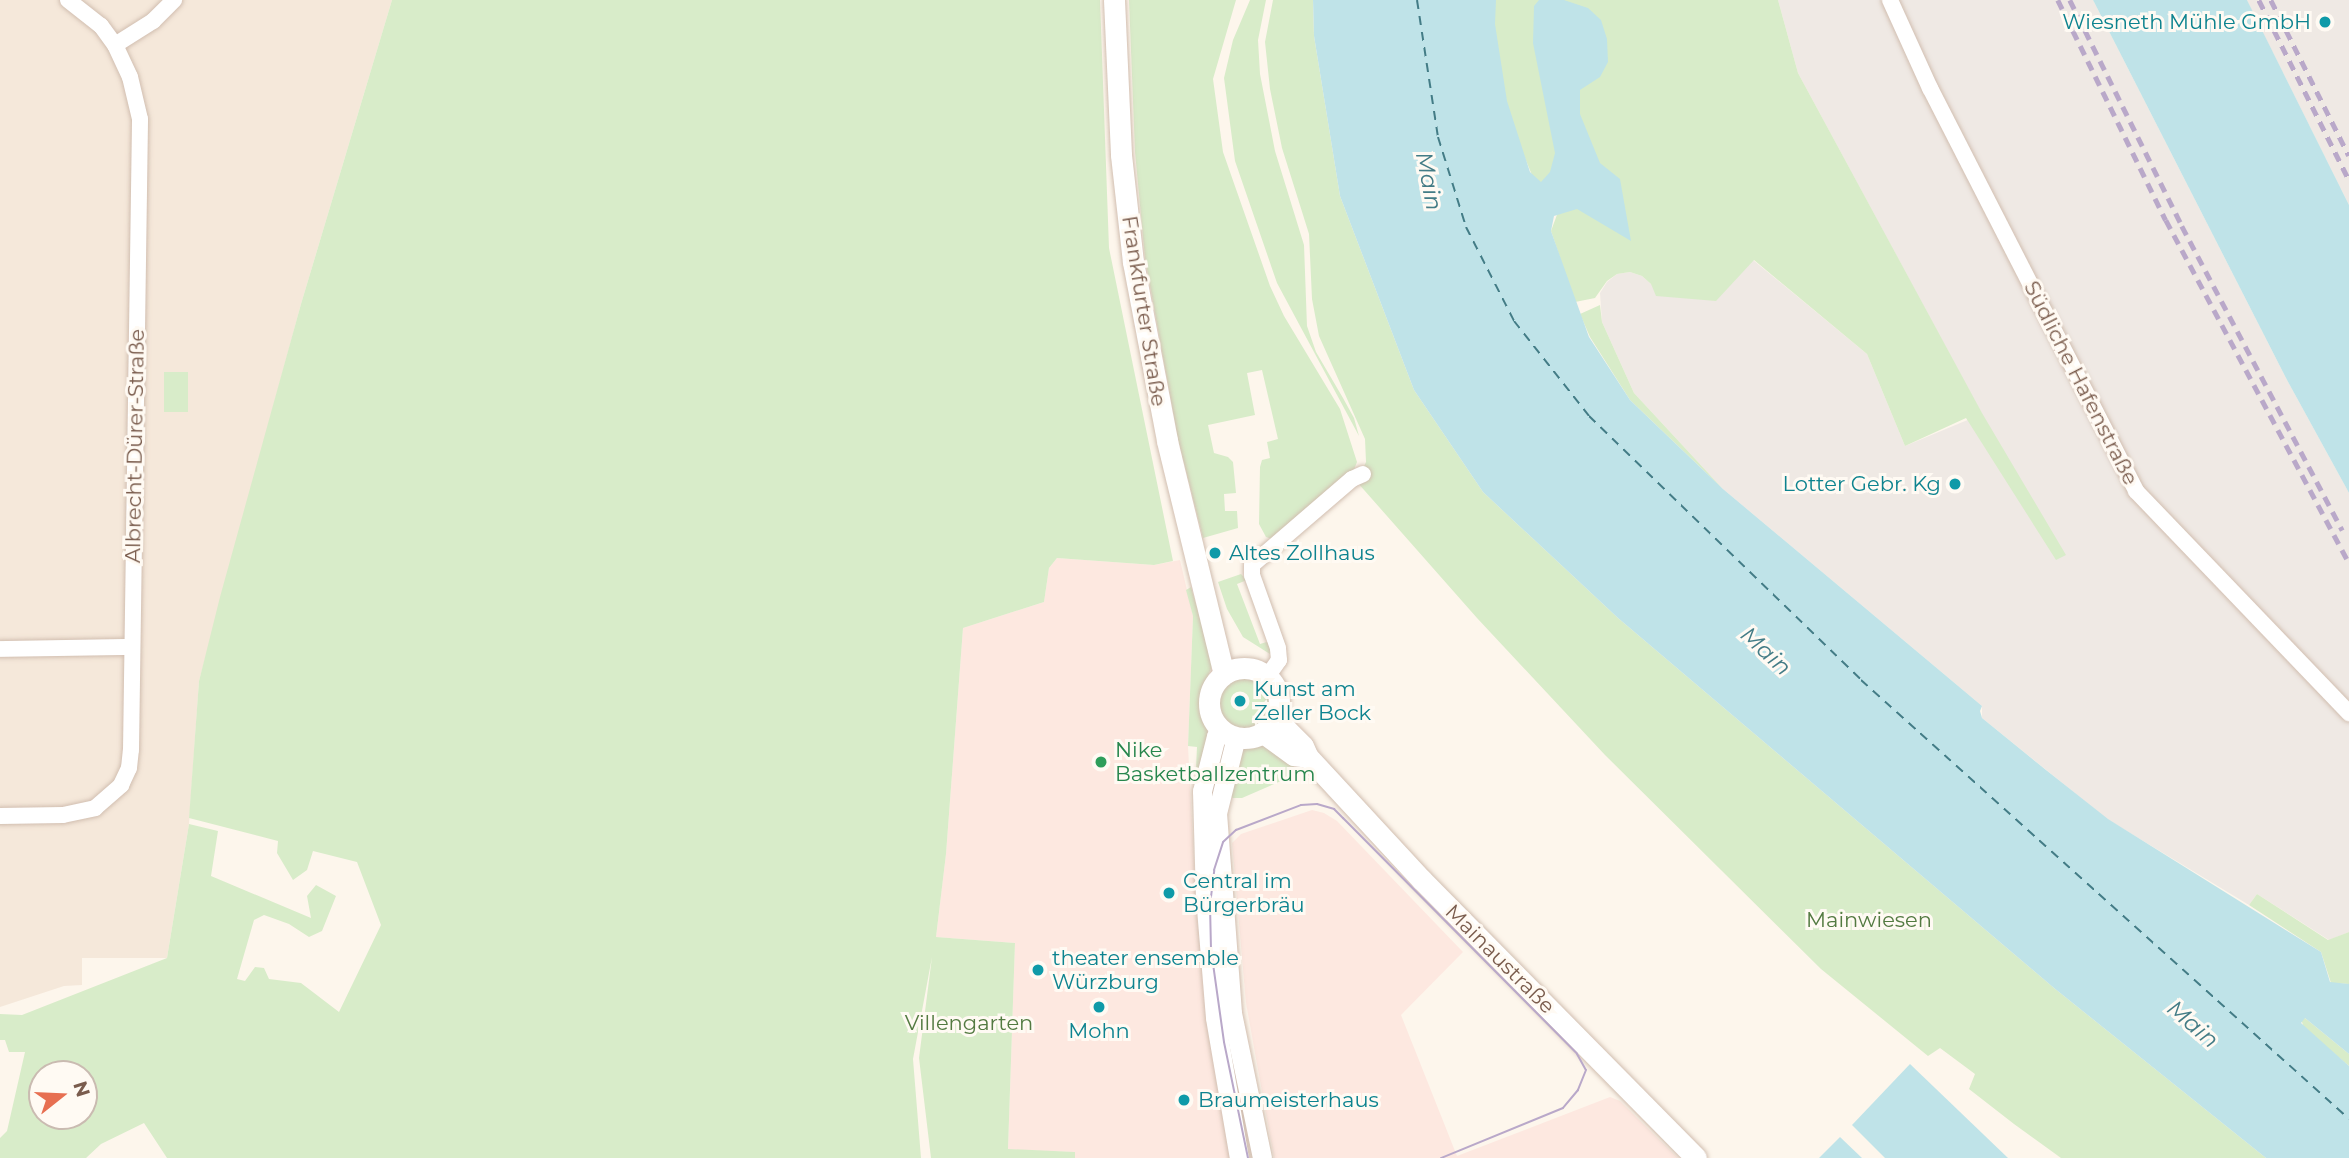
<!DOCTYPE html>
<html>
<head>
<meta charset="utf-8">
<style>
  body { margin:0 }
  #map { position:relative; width:2349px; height:1158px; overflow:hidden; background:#fdf6ec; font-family:Montserrat,sans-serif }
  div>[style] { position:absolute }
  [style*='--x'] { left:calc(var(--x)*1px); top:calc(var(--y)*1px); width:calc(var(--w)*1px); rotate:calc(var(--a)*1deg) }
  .residential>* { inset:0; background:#f5e8da }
  .commercial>* { inset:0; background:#fde8e0 }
  .industrial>* { inset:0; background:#efe9e4 }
  .green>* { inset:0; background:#d8ecc9; transform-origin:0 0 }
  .round { border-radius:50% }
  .water>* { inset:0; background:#bfe3e8 }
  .ferry>* { height:2px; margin-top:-1px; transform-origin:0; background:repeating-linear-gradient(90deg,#437c86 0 9px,transparent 0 16px) }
  .roads { filter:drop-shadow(0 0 2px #d1beb0) drop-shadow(0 0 2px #d1beb0) }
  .minor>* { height:16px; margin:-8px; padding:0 8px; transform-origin:8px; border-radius:8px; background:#fff }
  .tertiary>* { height:19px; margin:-9.5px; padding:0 9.5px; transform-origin:9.5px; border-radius:9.5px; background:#fff }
  .secondary>* { height:21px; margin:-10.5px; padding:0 10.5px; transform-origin:10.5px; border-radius:10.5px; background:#fff }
  .secondary>.ring { margin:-10.5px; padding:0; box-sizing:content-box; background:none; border:21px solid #fff; border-radius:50% }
  .tram>* { height:2px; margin:-1px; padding:0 1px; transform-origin:1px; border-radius:1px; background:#b9a8c9 }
  .rail>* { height:4.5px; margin-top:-2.25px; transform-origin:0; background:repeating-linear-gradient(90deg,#b9a8c9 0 10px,transparent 0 17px) }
  .dots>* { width:19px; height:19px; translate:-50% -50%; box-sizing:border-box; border:4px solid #fffaf3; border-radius:50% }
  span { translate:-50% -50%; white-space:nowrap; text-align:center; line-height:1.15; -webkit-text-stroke:6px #fffaf3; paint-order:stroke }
  .culture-label { font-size:21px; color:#0d838f }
  .right { translate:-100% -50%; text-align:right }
  .left { translate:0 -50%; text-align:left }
  .street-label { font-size:21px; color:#7a5c4d }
  .leisure-label { font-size:21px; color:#27864d }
  .park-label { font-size:21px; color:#537a41 }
  .water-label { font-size:23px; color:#437c86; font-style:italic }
  .north { position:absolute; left:28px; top:1060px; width:70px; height:70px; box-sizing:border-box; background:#fffaf3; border:2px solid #cabbb1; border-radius:50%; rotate:72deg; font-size:19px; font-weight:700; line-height:28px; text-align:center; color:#7a5c4d }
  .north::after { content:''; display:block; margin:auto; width:24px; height:32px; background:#e76f51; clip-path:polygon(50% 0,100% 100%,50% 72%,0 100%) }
</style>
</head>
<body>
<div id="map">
  <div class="residential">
    <div style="clip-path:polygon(0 0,392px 0,301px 304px,199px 681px,189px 824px,167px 958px,82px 958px,82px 985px,64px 986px,0 1007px)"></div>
  </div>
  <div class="commercial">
    <div style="clip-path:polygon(1057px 558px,1154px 565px,1180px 560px,1193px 616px,1188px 746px,1197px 920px,1235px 1158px,1075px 1158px,1075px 1152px,1008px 1150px,1015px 943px,936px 937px,946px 854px,963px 628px,1044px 602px,1049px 568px)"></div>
    <div style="clip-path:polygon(1312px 810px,1324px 813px,1337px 821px,1463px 952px,1401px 1015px,1457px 1156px,1610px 1097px,1620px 1101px,1678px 1158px,1274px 1158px,1246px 1003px,1232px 843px,1241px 834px)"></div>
  </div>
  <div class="industrial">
    <div style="clip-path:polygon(1778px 0,2093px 0,2287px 380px,2349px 493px,2349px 932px,2329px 940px,2257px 894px,2249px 905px,2107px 819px,1982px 718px,1982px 706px,1723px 489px,1634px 393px,1602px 322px,1600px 293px,1607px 282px,1617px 274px,1630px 272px,1642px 276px,1651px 284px,1753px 260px,1867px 354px,1905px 446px,1982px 414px,1798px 73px)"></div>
    <div style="clip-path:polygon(2247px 0,2349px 0,2349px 205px,2253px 13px)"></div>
  </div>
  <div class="green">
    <div style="clip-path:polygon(evenodd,392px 0,1100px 0,1109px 248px,1173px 561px,1154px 565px,1057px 558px,1049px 568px,1044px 602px,963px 628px,946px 854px,936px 937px,1015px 943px,1008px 1149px,1075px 1152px,1075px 1158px,931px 1158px,919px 1058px,932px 957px,913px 1059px,921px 1158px,167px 1158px,144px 1123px,101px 1144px,86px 1158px,0 1158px,0 1138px,7px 1131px,25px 1052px,9px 1052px,5px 1040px,0 1040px,0 1014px,22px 1015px,167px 958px,189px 824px,218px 831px,211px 876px,311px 918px,307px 896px,316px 885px,336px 896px,322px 931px,309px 937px,289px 924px,264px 915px,254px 920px,237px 979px,245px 981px,255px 967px,264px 968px,269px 979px,301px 983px,339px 1012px,381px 925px,357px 862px,313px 851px,307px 870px,293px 880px,277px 853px,278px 841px,189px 818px,199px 681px,220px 597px,301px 304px,392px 0,42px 1074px,84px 1074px,84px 1116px,42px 1116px,42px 1074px)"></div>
    <div style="clip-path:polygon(1129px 0,1236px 0,1213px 79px,1223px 152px,1270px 286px,1284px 316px,1340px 409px,1357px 462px,1353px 472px,1272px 539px,1266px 537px,1259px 524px,1260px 467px,1262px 460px,1270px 458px,1267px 442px,1278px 439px,1262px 370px,1247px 373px,1255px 415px,1208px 425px,1214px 453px,1228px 457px,1233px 462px,1236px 493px,1224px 494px,1225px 511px,1237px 511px,1238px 528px,1203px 538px,1178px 439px,1145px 258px,1135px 152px)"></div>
    <div style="clip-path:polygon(1250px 0,1266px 0,1258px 40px,1260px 74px,1275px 151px,1304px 245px,1307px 326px,1316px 352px,1343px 398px,1354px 418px,1359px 436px,1277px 283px,1235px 161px,1224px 78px,1233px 40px)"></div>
    <div style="clip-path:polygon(1273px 0,1313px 0,1314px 36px,1340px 196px,1414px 390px,1483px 492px,1618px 618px,2054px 988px,2266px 1158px,2061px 1158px,2014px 1124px,1969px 1089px,1975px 1074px,1940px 1048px,1928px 1056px,1821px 969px,1605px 755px,1477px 618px,1357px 482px,1366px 462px,1365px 439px,1319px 336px,1312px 299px,1309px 234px,1282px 148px,1270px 89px,1265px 42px)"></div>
    <div style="clip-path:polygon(1495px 0,1544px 0,1560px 157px,1547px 185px,1539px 183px,1532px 175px,1502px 103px,1494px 39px)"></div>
    <div style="clip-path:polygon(1563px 0,1778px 0,1798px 73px,1982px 413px,2066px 555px,2056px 560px,1966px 418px,1905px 446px,1867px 354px,1754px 260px,1716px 301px,1656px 296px,1651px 284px,1642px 276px,1630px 272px,1617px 274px,1607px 281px,1595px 298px,1575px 302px,1551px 231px,1580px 152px)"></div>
    <div style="clip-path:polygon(1600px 305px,1602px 322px,1634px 393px,1723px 489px,1630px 400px,1590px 337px,1580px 314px)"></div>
    <div style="left:164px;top:372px;width:24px;height:40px"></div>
    <div style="clip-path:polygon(1241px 574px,1247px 580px,1237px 584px,1260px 644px,1270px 641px,1270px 654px,1243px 637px,1227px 609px,1218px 582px)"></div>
    <div style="clip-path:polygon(1191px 587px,1213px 663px,1201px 695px,1208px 732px,1200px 769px,1196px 769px,1197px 747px,1188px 746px,1193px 616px,1186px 590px)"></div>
    <div class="round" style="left:1215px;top:674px;width:56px;height:56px"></div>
    <div style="clip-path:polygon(1258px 743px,1271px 746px,1293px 763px,1295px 775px,1242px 798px,1233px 798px,1229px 796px,1239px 751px)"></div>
    <div style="clip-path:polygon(2257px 894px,2328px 940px,2349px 932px,2349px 984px,2331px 983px,2321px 952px,2249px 905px)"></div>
    <div style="clip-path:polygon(2305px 1018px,2349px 1054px,2349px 1066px,2304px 1028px,2301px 1019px)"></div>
  </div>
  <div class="water">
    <div style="clip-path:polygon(1313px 0,1496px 0,1495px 24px,1507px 101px,1530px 172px,1541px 182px,1550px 172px,1555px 153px,1533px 43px,1534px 6px,1539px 0,1564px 0,1588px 8px,1601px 20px,1607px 39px,1608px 62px,1600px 77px,1580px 90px,1580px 114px,1600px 163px,1620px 179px,1631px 241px,1577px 209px,1554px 216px,1551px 231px,1589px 337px,1630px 400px,1723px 489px,1982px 706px,1980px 711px,1982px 718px,2046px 770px,2108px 819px,2321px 952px,2330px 982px,2349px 984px,2349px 1054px,2305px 1018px,2301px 1023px,2349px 1066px,2349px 1158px,2266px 1158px,2054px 988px,1618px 618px,1483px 492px,1414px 390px,1340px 196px,1314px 36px)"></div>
    <div style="clip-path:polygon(2093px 0,2247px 0,2349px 205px,2349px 493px,2287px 380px)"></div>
    <div style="clip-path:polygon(1910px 1064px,2008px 1158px,1885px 1158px,1852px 1125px)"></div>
    <div style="clip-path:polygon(1840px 1137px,1862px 1158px,1819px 1158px)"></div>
  </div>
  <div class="ferry">
    <div style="--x:1417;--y:0;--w:139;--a:81.3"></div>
    <div style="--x:1438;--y:137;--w:94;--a:72.7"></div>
    <div style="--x:1466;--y:227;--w:106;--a:62.9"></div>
    <div style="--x:1514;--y:321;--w:121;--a:51.7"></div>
    <div style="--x:1589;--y:416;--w:379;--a:44.1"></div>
    <div style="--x:1861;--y:680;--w:656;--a:41.97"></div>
  </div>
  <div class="roads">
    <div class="minor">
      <div style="--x:1890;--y:0;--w:97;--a:65.6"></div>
      <div style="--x:1930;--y:88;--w:453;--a:62.9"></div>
      <div style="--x:2136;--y:491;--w:308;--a:46.2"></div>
      <div style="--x:115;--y:45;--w:45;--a:-32.3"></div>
      <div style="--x:153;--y:21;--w:30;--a:-45"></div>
      <div style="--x:0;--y:649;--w:131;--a:-0.9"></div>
      <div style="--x:1267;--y:677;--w:21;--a:-55"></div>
      <div style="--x:1279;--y:660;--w:12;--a:-95"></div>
      <div style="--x:1278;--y:648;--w:77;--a:-109.6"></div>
      <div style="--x:1252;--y:575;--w:10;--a:-90"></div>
      <div style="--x:1252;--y:565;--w:132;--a:-40.7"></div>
      <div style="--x:1352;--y:479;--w:12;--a:-24"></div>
      <div style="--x:0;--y:816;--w:63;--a:-0.9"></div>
      <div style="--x:63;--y:815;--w:33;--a:-12"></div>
      <div style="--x:95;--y:808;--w:35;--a:-41"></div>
      <div style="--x:121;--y:785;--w:19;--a:-65"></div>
      <div style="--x:129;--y:768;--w:18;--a:-84"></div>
      <div style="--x:131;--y:750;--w:631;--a:-89.18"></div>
      <div style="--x:140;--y:119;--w:43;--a:-103.4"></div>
      <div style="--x:130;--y:77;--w:35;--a:-115"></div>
      <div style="--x:115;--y:45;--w:24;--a:-126"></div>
      <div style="--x:101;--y:26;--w:42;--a:-141.8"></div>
    </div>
    <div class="tertiary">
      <div style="--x:1222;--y:730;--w:8;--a:135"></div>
      <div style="--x:1216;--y:736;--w:57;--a:104.3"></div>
      <div style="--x:1202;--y:791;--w:105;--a:88.4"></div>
      <div style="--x:1205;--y:896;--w:122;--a:85.3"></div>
      <div style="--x:1215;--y:1018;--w:142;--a:80.3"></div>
      <div style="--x:1236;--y:737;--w:78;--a:104"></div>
      <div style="--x:1217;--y:813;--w:201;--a:85.7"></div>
      <div style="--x:1232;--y:1013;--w:148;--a:78.3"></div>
    </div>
    <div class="secondary">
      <div style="--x:1114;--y:0;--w:155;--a:87.4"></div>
      <div style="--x:1121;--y:155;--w:108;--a:83.6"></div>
      <div style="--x:1133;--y:262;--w:182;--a:79.2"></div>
      <div style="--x:1167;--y:441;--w:240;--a:76.3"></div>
      <div class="ring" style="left:1209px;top:668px;width:49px;height:49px"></div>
      <div style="--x:1278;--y:708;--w:21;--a:71"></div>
      <div style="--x:1285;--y:728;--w:25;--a:45"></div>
      <div style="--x:1303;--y:746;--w:12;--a:66"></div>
      <div style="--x:1308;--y:757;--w:168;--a:47.2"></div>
      <div style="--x:1422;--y:880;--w:390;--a:45.4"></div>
      <div style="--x:1262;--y:732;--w:39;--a:36"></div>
      <div style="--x:1294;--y:755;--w:14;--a:8"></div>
    </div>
  </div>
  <div class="tram">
    <div style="--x:1248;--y:1158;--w:118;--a:-101.7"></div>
    <div style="--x:1224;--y:1042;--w:94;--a:-98"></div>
    <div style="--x:1211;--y:949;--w:44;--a:-91.3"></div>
    <div style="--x:1210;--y:905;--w:35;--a:-83"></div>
    <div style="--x:1214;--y:870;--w:29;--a:-72"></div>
    <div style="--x:1223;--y:842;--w:18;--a:-43"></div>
    <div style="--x:1236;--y:830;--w:70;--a:-21"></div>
    <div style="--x:1301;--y:805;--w:16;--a:-4"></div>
    <div style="--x:1317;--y:804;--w:18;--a:16"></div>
    <div style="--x:1334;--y:809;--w:13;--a:45"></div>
    <div style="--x:1343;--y:818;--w:332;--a:45.2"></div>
    <div style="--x:1577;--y:1054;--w:18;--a:61"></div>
    <div style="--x:1586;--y:1070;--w:22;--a:112"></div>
    <div style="--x:1578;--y:1090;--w:23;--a:130"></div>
    <div style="--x:1563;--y:1108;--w:132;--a:157.7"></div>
  </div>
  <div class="rail">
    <div style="--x:2058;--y:0;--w:245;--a:63.9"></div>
    <div style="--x:2166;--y:220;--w:389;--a:61.9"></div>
    <div style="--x:2070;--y:0;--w:252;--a:63.6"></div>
    <div style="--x:2182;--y:226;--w:344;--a:62.2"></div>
    <div style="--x:2259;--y:0;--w:201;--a:63.4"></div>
    <div style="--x:2271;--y:0;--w:174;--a:63.4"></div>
  </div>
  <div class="dots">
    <div style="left:2325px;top:22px;background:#0f9aa8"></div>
    <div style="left:1955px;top:484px;background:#0f9aa8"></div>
    <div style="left:1215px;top:553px;background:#0f9aa8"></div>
    <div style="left:1240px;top:701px;background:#0f9aa8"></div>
    <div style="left:1101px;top:762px;background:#2e9e5b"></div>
    <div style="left:1169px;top:893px;background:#0f9aa8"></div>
    <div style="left:1038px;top:970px;background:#0f9aa8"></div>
    <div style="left:1099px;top:1007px;background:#0f9aa8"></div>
    <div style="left:1184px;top:1100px;background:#0f9aa8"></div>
  </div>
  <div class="culture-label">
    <span class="right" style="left:2311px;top:22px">Wiesneth Mühle GmbH</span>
    <span class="right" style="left:1941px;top:484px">Lotter Gebr. Kg</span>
    <span class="left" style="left:1229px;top:553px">Altes Zollhaus</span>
    <span class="left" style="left:1254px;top:701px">Kunst am<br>Zeller Bock</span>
    <span class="left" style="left:1183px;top:893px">Central im<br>Bürgerbräu</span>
    <span class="left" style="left:1052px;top:970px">theater ensemble<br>Würzburg</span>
    <span style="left:1099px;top:1031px">Mohn</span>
    <span class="left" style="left:1198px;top:1100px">Braumeisterhaus</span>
  </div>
  <div class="street-label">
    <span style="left:1144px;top:311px;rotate:81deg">Frankfurter Straße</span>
    <span style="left:2081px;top:383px;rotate:63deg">Südliche Hafenstraße</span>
    <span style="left:135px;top:446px;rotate:-89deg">Albrecht-Dürer-Straße</span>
    <span style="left:1500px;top:959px;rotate:45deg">Mainaustraße</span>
  </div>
  <div class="leisure-label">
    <span class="left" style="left:1115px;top:762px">Nike<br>Basketballzentrum</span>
  </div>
  <div class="park-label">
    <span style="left:1869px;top:920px">Mainwiesen</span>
    <span style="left:969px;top:1023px">Villengarten</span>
  </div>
  <div class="water-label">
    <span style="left:1429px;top:181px;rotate:79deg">Main</span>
    <span style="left:1766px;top:651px;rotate:43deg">Main</span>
    <span style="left:2193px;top:1024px;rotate:41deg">Main</span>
  </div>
  <div class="north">N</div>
</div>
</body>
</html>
